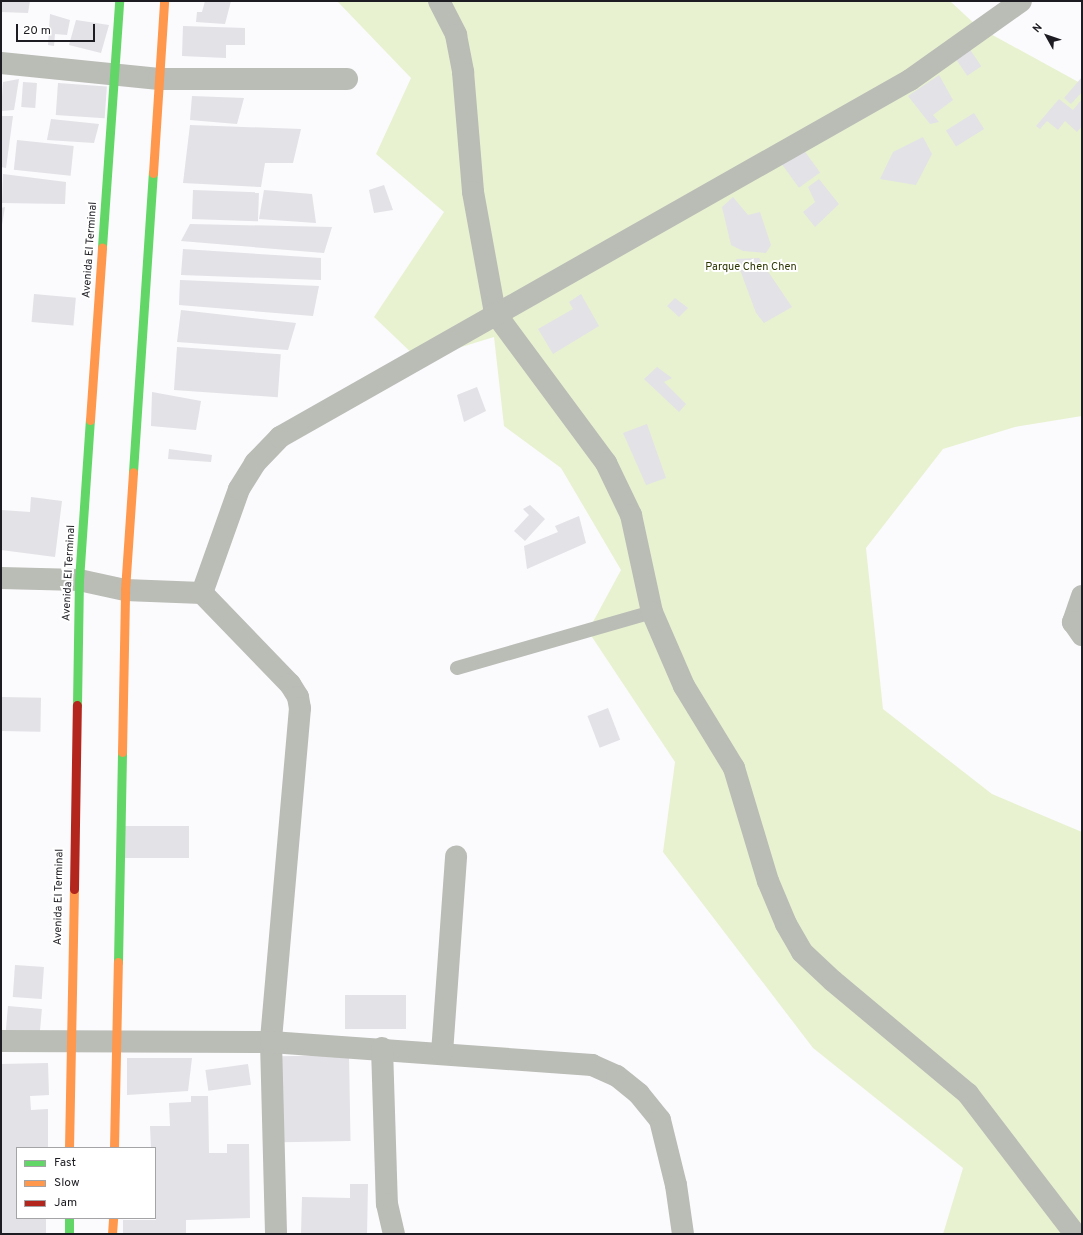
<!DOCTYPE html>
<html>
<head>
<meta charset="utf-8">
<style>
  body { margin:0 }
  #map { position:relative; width:1083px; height:1235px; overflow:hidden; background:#fbfbfd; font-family:Overpass,sans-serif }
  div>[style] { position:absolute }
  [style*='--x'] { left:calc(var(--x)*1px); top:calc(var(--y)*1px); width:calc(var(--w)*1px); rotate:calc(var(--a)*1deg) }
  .green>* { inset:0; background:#e8f2d1 }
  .building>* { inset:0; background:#e2e2e7; transform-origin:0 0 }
  .lane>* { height:14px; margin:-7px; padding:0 7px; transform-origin:7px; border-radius:7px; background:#babcb6 }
  .street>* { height:22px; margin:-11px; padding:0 11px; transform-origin:11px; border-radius:11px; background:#babcb6 }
  .fast>* { height:9px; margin:-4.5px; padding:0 4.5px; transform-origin:4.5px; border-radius:4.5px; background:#63d668 }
  .slow>* { height:9px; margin:-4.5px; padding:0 4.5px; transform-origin:4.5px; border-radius:4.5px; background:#ff974d }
  .jam>* { height:9px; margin:-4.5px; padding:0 4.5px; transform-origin:4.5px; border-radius:4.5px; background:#b3261e }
  span { translate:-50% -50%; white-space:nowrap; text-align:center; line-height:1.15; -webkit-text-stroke:4px #fff; paint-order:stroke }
  .street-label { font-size:11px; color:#1c1c22 }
  .park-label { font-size:11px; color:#2c3702 }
  .frame { position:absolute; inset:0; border:2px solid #1c1c22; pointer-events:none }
  .legend { position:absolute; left:16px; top:1147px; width:140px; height:72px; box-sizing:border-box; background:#fff; border:1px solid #a4a4a7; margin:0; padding:5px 7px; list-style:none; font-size:12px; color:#1c1c22 }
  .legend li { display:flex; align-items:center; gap:8px; height:20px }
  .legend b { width:20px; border:1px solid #a4a4a7 }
  .north { position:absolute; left:1027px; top:16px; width:40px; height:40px; -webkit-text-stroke:3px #fff; paint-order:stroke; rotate:310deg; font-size:11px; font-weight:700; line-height:16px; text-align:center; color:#1c1c22 }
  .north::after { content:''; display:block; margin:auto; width:14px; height:18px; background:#1c1c22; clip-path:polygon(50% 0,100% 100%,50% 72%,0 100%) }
  .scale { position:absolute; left:16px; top:24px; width:79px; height:18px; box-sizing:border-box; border:2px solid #1c1c22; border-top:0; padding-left:5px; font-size:12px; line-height:14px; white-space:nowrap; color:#1c1c22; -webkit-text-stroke:3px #fff; paint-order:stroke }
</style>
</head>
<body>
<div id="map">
  <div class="green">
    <div style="clip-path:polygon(337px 1px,950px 1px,978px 27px,1082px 84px,1082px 416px,1015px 427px,943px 449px,866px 548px,883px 709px,992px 794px,1082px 832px,1082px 1234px,943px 1234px,963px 1168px,813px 1048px,663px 852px,675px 762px,588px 631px,621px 570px,561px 468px,504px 426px,494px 337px,419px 360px,374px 317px,444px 212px,376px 154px,411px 78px)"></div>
  </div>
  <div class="building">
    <div style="clip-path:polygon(1px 1px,30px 1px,28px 13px,1px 12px)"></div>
    <div style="clip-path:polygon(205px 1px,231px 1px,225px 24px,196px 22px,197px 12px,202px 12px)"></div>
    <div style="clip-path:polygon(50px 14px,70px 20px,67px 35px,55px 34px,54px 46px,48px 45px)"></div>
    <div style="clip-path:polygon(76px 20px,109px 25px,101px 53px,69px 45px)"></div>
    <div style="clip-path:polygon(183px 26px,245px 28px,245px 45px,226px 45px,226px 58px,182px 56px)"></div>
    <div style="left:969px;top:48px;width:22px;height:17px;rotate:56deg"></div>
    <div style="clip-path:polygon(939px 75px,953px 100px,933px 115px,939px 122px,930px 124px,908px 96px)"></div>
    <div style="clip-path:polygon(1082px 77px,1082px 92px,1071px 104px,1064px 98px)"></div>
    <div style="clip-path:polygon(19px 79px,14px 110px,1px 111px,3px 82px)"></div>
    <div style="left:23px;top:82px;width:14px;height:25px;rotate:4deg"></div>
    <div style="left:58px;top:83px;width:49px;height:32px;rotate:4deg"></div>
    <div style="clip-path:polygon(192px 96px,244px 98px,237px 124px,190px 120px)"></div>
    <div style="clip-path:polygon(1059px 99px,1073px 110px,1082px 99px,1082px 126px,1077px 132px,1065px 121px,1058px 130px,1047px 121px,1040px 129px,1036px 126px)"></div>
    <div style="left:974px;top:113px;width:19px;height:33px;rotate:58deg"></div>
    <div style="clip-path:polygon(1px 116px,13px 116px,6px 168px,1px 167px)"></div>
    <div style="clip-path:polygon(51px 119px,99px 124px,94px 143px,47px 140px)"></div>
    <div style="clip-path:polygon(190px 125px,301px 129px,293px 163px,265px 163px,261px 187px,183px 183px)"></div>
    <div style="clip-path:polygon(923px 137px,932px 154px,916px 185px,880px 179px,893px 152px)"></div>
    <div style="left:17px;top:140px;width:57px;height:30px;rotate:6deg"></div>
    <div style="left:803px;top:149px;width:29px;height:26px;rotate:54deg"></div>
    <div style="clip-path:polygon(3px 174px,66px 182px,65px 204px,2px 203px)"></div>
    <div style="clip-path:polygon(819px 179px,839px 204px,815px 227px,803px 212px,815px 202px,808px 187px)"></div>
    <div style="clip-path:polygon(384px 185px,393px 210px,374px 213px,369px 190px)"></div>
    <div style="left:193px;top:190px;width:66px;height:29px;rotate:2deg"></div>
    <div style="clip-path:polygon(264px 190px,312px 194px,316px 223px,259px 219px)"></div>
    <div style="clip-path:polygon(733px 197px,748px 215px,760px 212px,771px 245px,766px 253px,743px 251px,731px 245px,722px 207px)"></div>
    <div style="clip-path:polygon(5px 207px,2px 225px,1px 225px,1px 208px)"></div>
    <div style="clip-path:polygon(190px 224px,332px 227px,324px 253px,181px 241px)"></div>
    <div style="clip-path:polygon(183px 249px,321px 258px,321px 280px,181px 275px)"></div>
    <div style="clip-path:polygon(759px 258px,792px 307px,764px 323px,756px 313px,736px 259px)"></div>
    <div style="clip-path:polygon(180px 280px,319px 286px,313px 316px,179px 305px)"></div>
    <div style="left:34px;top:294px;width:42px;height:28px;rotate:5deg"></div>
    <div style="clip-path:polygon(581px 294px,599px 326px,553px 354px,538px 329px,573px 309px,569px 302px)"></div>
    <div style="clip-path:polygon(675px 298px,688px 308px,679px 317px,667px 306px)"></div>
    <div style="clip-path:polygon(181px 310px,296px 323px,288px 350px,177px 342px)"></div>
    <div style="left:177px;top:347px;width:104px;height:43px;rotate:4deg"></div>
    <div style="clip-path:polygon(657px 367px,672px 378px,664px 382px,686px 404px,679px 412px,644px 379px)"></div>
    <div style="clip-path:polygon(477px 387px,486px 411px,464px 422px,457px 395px)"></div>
    <div style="clip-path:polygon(152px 392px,201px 401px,196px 430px,151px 426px)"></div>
    <div style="clip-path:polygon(647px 424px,666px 478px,646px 485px,623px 433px)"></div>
    <div style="clip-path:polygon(169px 449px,212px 455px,211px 462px,168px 459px)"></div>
    <div style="clip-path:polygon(31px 497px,62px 501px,55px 557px,1px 550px,1px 510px,30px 512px)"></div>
    <div style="clip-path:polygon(530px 505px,545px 519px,525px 541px,514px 531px,529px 515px,523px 509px)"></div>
    <div style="clip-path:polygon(579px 516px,586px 543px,527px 569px,524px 546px,558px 532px,555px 526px)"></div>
    <div style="left:1px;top:697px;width:40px;height:34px;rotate:1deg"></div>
    <div style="left:608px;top:708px;width:34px;height:22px;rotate:69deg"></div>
    <div style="left:124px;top:826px;width:65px;height:32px"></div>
    <div style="left:15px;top:965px;width:29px;height:32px;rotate:4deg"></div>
    <div style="left:345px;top:995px;width:61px;height:34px"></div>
    <div style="left:8px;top:1006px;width:34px;height:28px;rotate:5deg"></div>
    <div style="left:349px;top:1055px;width:86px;height:68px;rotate:89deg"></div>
    <div style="clip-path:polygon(127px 1058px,192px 1058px,188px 1091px,127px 1095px)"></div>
    <div style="clip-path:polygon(48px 1063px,49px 1095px,30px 1096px,31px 1110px,48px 1109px,48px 1148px,17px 1148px,17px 1218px,46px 1218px,46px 1234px,1px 1234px,1px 1064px)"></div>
    <div style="left:248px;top:1064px;width:21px;height:43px;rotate:82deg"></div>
    <div style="clip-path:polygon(191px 1096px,208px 1096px,209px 1153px,227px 1153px,227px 1144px,249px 1144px,250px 1218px,186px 1220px,186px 1234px,123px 1234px,123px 1220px,156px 1220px,155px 1148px,151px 1148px,150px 1126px,170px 1126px,169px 1103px,191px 1102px)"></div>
    <div style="clip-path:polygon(350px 1184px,368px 1184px,367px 1234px,301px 1234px,302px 1197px,350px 1198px)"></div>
  </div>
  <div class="lane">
    <div style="--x:457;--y:668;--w:203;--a:-16"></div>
  </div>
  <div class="street">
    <div style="--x:439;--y:1;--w:38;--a:63"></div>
    <div style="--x:456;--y:35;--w:38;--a:79"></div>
    <div style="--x:463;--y:72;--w:120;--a:85.2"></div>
    <div style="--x:473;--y:192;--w:123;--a:79.7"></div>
    <div style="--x:495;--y:313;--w:187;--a:53.5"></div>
    <div style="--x:606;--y:463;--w:58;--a:64.3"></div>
    <div style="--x:631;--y:515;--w:99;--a:77.8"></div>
    <div style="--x:652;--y:612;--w:81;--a:66.6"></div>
    <div style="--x:684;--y:686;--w:96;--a:58.6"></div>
    <div style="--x:734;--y:768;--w:118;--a:73.3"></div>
    <div style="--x:768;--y:881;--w:47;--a:67.3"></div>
    <div style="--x:786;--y:924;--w:32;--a:60"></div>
    <div style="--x:802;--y:952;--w:42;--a:43.1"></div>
    <div style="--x:833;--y:981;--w:176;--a:39.9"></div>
    <div style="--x:968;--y:1094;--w:176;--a:52.6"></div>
    <div style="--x:1;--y:63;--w:159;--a:5.8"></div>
    <div style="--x:159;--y:79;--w:188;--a:0"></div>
    <div style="--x:1;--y:578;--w:78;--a:1.5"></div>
    <div style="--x:79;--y:580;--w:47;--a:12.3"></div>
    <div style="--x:125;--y:590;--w:77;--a:2.2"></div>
    <div style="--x:202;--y:593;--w:127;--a:46"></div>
    <div style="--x:290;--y:684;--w:15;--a:58"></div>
    <div style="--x:298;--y:697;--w:11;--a:80"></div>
    <div style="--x:300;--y:708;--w:335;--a:95"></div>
    <div style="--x:271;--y:1042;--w:192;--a:88.5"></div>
    <div style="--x:202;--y:593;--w:110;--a:-70.4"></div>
    <div style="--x:239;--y:489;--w:31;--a:-58"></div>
    <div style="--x:255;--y:463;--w:36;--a:-46"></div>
    <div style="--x:280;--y:437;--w:724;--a:-29.54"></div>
    <div style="--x:910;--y:80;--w:136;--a:-35.4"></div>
    <div style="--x:1082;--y:596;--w:28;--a:109"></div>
    <div style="--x:1073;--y:622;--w:16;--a:55"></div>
    <div style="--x:1;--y:1041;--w:270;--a:0.2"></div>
    <div style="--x:271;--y:1042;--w:322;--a:4.1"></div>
    <div style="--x:592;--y:1065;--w:27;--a:24"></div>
    <div style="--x:617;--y:1076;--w:28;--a:39"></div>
    <div style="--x:639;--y:1094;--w:33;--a:51"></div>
    <div style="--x:660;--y:1120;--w:67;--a:76.2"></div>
    <div style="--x:676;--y:1185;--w:49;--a:81.9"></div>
    <div style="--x:382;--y:1048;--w:156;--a:88.2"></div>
    <div style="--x:387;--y:1204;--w:31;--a:77"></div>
    <div style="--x:442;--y:1053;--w:197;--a:-85.9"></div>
  </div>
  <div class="fast">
    <div style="--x:102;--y:247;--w:247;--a:-86"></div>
    <div style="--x:133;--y:472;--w:300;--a:-86.2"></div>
    <div style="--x:77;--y:705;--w:125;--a:-89.1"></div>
    <div style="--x:79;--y:580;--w:160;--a:-86.1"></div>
    <div style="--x:118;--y:962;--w:210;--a:-88.9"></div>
    <div style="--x:69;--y:1218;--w:16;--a:90"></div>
  </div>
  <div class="slow">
    <div style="--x:153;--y:173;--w:172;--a:-86.3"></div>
    <div style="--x:90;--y:420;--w:173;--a:-86"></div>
    <div style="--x:122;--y:752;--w:162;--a:-88.9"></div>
    <div style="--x:125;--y:590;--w:118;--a:-86.1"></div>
    <div style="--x:69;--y:1148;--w:259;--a:-88.9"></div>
    <div style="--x:114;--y:1148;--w:186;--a:-88.8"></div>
    <div style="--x:112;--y:1234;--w:16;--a:-86"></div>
  </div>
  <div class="jam">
    <div style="--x:74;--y:889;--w:184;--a:-89.1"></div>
  </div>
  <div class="street-label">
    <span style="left:90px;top:250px;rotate:-86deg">Avenida El Terminal</span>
    <span style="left:69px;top:573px;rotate:-87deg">Avenida El Terminal</span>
    <span style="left:59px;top:897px;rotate:-89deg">Avenida El Terminal</span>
  </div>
  <div class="park-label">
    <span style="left:751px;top:267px">Parque Chen Chen</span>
  </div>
  <div class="frame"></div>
  <ul class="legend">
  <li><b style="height:5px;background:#63d668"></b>Fast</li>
  <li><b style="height:5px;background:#ff974d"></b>Slow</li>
  <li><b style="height:5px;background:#b3261e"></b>Jam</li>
  </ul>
  <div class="north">N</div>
  <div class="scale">20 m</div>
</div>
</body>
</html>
